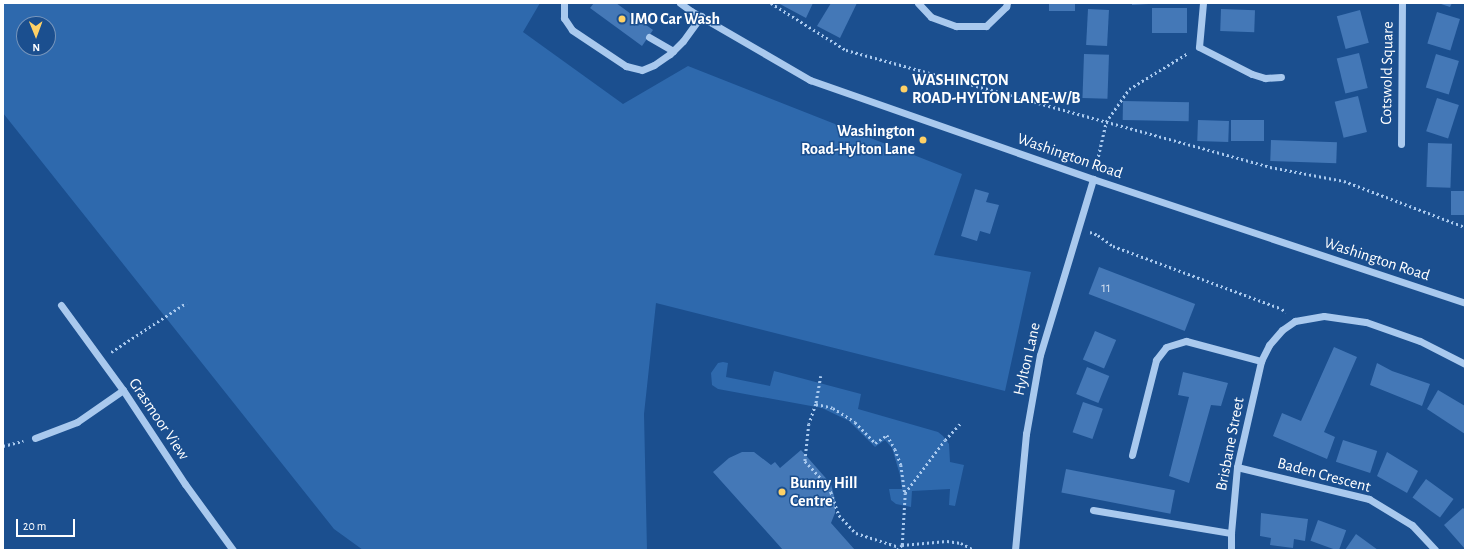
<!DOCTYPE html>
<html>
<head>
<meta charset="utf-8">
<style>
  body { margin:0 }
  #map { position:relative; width:1468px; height:553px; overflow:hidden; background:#1b4f8f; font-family:"Alegreya Sans",sans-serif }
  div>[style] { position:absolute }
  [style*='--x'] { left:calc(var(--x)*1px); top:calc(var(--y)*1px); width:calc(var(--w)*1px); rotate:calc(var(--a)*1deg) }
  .green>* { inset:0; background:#2e69ad }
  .building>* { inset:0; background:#4478b7; transform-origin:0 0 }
  .path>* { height:2.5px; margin-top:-1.25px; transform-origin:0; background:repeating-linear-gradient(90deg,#a9c9ee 0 2px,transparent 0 5px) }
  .minor>* { height:7px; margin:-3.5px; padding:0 3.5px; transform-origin:3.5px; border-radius:3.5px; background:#a9c9ee }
  .dots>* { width:11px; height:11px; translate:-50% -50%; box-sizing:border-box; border:2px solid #1b4f8f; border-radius:50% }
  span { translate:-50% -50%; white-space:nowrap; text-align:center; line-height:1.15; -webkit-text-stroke:3px #1b4f8f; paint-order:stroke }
  .number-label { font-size:14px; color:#d0dded }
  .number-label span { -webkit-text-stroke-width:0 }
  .poi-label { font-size:16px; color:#fff; font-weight:700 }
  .left { translate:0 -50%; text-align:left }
  .right { translate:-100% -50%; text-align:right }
  .street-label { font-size:16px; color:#fff }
  .frame { position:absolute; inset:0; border:4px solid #fff; pointer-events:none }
  .north { position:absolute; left:16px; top:16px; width:40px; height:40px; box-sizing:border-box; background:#1b4f8f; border:1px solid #7695bc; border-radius:50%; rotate:179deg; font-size:11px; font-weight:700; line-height:16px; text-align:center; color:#fff }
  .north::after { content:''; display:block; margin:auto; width:14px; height:18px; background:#ffd166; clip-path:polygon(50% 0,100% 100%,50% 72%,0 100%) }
  .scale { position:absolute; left:16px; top:519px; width:59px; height:18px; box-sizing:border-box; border:2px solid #fff; border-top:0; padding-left:5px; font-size:12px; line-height:14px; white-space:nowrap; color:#fff; -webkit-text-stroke:3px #1b4f8f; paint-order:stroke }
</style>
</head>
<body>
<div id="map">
  <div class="green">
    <div style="clip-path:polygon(evenodd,3px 3px,540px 3px,523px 32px,623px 104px,688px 66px,962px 174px,934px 255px,1031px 272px,1005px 391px,656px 303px,644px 414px,647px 550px,363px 550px,334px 529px,3px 113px,3px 3px,24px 24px,48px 24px,48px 48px,24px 48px,24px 24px)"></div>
    <div style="clip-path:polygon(723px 362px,728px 363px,726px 377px,770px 386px,774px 371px,861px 394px,858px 409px,938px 432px,943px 436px,949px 444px,950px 462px,964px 465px,955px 506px,949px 505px,950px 489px,912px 491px,911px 507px,896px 504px,891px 500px,889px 489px,902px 489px,900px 475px,892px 448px,885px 440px,875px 447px,849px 421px,822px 408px,718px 389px,712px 385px,711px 373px,718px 363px)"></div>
  </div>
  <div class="building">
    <div style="clip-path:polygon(594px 3px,616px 3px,653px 30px,642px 46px,590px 8px)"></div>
    <div style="clip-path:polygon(778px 3px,813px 3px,806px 18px)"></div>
    <div style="clip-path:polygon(831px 3px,857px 3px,840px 38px,817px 26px)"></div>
    <div style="left:1049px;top:3px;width:26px;height:8px"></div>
    <div style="clip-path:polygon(1132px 3px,1149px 3px,1149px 4px,1132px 5px)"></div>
    <div style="clip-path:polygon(1438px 3px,1452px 3px,1450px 7px)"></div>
    <div style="left:1152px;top:8px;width:35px;height:25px"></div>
    <div style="left:1088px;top:9px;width:21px;height:36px;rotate:3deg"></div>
    <div style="left:1221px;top:9px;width:34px;height:22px;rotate:2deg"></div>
    <div style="left:1360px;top:10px;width:34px;height:24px;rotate:75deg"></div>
    <div style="left:1437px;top:12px;width:24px;height:33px;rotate:17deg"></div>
    <div style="left:1359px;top:53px;width:36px;height:23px;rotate:76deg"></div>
    <div style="left:1084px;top:54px;width:25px;height:44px;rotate:2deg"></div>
    <div style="left:1436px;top:54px;width:24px;height:35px;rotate:17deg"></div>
    <div style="left:1358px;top:96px;width:37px;height:24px;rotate:76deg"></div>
    <div style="left:1437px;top:98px;width:23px;height:35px;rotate:18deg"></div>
    <div style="left:1123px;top:101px;width:66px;height:19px;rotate:1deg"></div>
    <div style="left:1198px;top:120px;width:31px;height:21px;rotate:2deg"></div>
    <div style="left:1231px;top:120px;width:33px;height:21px"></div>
    <div style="left:1271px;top:140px;width:66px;height:21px;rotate:2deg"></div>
    <div style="left:1428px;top:143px;width:24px;height:44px;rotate:2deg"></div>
    <div style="clip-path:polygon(975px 189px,989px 193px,986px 202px,999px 205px,990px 234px,980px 231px,977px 241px,961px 236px)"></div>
    <div style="left:1451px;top:191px;width:14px;height:24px"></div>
    <div style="left:1099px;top:267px;width:103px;height:29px;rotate:21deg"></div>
    <div style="left:1095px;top:331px;width:23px;height:31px;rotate:23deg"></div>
    <div style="clip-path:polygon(1334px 347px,1357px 357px,1324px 432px,1335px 437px,1327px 459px,1273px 436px,1282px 413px,1301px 421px)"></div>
    <div style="clip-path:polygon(1377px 363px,1392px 371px,1430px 384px,1422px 406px,1370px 385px)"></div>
    <div style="left:1087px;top:367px;width:24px;height:29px;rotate:22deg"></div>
    <div style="clip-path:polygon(1183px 372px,1228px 383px,1221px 406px,1211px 405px,1189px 483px,1169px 476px,1189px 397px,1178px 395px)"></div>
    <div style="clip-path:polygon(1438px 390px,1465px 406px,1465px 434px,1427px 409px)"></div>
    <div style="left:1083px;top:402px;width:21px;height:32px;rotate:19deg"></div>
    <div style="left:1343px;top:440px;width:36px;height:23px;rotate:18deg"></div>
    <div style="clip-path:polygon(801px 450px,831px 484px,835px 500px,835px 513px,831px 523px,855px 550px,783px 550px,713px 472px,729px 458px,742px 452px,754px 452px,771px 465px,775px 462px,780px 468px)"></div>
    <div style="clip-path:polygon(1387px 452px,1418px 471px,1407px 493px,1377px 476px)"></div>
    <div style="left:1066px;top:469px;width:111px;height:24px;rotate:11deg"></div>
    <div style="left:1426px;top:479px;width:34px;height:23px;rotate:36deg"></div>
    <div style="clip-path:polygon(1463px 508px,1465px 510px,1465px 549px,1444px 525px)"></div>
    <div style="clip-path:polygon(1261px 513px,1308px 519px,1305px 541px,1294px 539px,1293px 548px,1270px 545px,1271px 538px,1260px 536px)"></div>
    <div style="left:1318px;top:520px;width:30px;height:22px;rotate:20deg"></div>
    <div style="clip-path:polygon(1356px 534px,1378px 550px,1345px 550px)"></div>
  </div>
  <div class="path">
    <div style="--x:771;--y:3;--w:89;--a:32.1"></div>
    <div style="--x:846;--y:50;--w:440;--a:15.4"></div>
    <div style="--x:1270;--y:167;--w:75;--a:10.7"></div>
    <div style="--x:1344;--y:181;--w:129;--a:20.8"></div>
    <div style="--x:1096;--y:166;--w:45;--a:-77.2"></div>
    <div style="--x:1106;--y:122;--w:40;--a:-55.1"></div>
    <div style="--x:1129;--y:89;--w:69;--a:-31.4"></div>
    <div style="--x:1090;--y:232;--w:9;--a:21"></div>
    <div style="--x:1098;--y:235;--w:19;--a:36"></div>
    <div style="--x:1113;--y:246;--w:180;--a:20.4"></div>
    <div style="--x:1282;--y:309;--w:5;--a:37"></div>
    <div style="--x:111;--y:352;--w:90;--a:-33.2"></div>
    <div style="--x:821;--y:376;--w:28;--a:100"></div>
    <div style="--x:816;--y:404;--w:21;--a:109"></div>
    <div style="--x:809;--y:424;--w:37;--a:96"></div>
    <div style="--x:805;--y:461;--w:25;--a:47"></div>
    <div style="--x:822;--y:479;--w:16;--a:55"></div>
    <div style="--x:831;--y:492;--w:24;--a:71"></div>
    <div style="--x:839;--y:515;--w:25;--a:47"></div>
    <div style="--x:856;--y:533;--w:45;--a:18"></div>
    <div style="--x:816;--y:404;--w:17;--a:13"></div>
    <div style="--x:833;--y:408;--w:26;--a:32"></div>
    <div style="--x:855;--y:422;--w:29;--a:46"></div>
    <div style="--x:875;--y:443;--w:14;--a:-34"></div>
    <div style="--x:887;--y:435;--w:16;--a:60"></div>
    <div style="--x:895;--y:449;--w:17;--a:69"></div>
    <div style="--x:901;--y:465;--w:28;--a:82"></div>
    <div style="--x:3;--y:446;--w:21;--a:-14"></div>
    <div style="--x:902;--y:545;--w:52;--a:-86.7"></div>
    <div style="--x:905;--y:493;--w:66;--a:-53"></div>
    <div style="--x:945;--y:440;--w:23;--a:-47"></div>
    <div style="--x:897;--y:550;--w:7;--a:-45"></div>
    <div style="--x:902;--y:545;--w:45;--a:-5.1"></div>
    <div style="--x:947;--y:541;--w:14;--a:8"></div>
    <div style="--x:961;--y:543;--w:15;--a:28"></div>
  </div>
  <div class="minor">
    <div style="--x:564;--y:3;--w:15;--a:90"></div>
    <div style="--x:564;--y:18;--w:14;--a:56"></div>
    <div style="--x:572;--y:30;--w:65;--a:33.7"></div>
    <div style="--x:626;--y:66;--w:16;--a:14"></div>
    <div style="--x:642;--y:70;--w:13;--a:-23"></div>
    <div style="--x:654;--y:65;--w:19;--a:-35"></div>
    <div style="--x:670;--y:54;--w:18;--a:-45"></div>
    <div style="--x:683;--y:41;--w:31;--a:-54"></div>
    <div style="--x:680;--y:3;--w:14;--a:36"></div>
    <div style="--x:691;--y:11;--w:138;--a:30.1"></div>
    <div style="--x:810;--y:80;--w:300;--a:19.3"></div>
    <div style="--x:1093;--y:179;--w:392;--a:18.4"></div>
    <div style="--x:918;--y:3;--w:19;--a:47"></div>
    <div style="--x:931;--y:17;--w:27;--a:20"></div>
    <div style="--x:956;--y:26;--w:30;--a:0"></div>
    <div style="--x:986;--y:26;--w:28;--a:-44"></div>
    <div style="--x:1006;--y:7;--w:4;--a:-76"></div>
    <div style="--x:1203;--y:3;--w:44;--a:95.2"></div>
    <div style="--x:1199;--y:47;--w:59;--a:27"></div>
    <div style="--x:1252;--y:74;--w:14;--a:17"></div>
    <div style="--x:1265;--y:78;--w:16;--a:-4"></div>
    <div style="--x:649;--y:37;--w:28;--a:30"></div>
    <div style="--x:1401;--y:144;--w:141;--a:-89.6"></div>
    <div style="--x:61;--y:305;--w:105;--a:53.9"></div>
    <div style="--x:123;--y:390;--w:113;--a:56.6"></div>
    <div style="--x:185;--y:484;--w:82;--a:54"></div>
    <div style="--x:35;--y:438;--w:45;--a:-20.9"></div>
    <div style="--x:77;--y:422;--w:56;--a:-34.8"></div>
    <div style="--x:1132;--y:455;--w:98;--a:-75.8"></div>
    <div style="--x:1156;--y:360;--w:16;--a:-52"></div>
    <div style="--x:1166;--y:347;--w:21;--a:-17"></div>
    <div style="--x:1186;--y:341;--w:78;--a:14.9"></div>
    <div style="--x:1237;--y:467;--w:136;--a:13.6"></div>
    <div style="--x:1369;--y:499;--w:50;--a:31.2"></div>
    <div style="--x:1412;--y:525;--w:34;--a:47"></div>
    <div style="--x:1093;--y:510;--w:140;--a:9.5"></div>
    <div style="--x:1015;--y:550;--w:117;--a:-84.6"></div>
    <div style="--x:1026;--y:434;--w:80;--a:-80"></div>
    <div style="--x:1040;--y:355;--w:184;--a:-73.2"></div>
    <div style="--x:1231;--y:550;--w:17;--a:-90"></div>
    <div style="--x:1231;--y:533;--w:66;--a:-84.8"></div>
    <div style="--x:1237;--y:467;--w:109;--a:-77.2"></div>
    <div style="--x:1261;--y:361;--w:18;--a:-63"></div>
    <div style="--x:1269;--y:345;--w:20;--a:-49"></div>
    <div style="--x:1282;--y:330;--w:16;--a:-35"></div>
    <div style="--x:1295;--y:321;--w:29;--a:-10"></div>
    <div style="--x:1324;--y:316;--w:42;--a:8.1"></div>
    <div style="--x:1366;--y:322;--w:57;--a:19.4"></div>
    <div style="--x:1420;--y:341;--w:51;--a:27.1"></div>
  </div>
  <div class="dots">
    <div style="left:622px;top:19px;background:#ffd166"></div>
    <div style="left:904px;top:89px;background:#ffd166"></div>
    <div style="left:923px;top:140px;background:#ffd166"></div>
    <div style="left:782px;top:492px;background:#ffd166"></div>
  </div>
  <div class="number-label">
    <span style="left:1106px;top:288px">11</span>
  </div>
  <div class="poi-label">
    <span class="left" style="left:630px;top:19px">IMO Car Wash</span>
    <span class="left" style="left:912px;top:89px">WASHINGTON<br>ROAD-HYLTON LANE-W/B</span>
    <span class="right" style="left:915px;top:140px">Washington<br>Road-Hylton Lane</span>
    <span class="left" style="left:790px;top:492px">Bunny Hill<br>Centre</span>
  </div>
  <div class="street-label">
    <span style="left:1387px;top:73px;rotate:-89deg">Cotswold Square</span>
    <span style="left:1070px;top:156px;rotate:19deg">Washington Road</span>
    <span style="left:1377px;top:259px;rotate:18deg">Washington Road</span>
    <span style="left:1027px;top:359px;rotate:-77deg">Hylton Lane</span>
    <span style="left:159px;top:419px;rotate:56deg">Grasmoor View</span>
    <span style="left:1230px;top:444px;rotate:-79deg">Brisbane Street</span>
    <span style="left:1324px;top:475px;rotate:15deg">Baden Crescent</span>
  </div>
  <div class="frame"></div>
  <div class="north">N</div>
  <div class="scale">20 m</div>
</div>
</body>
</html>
